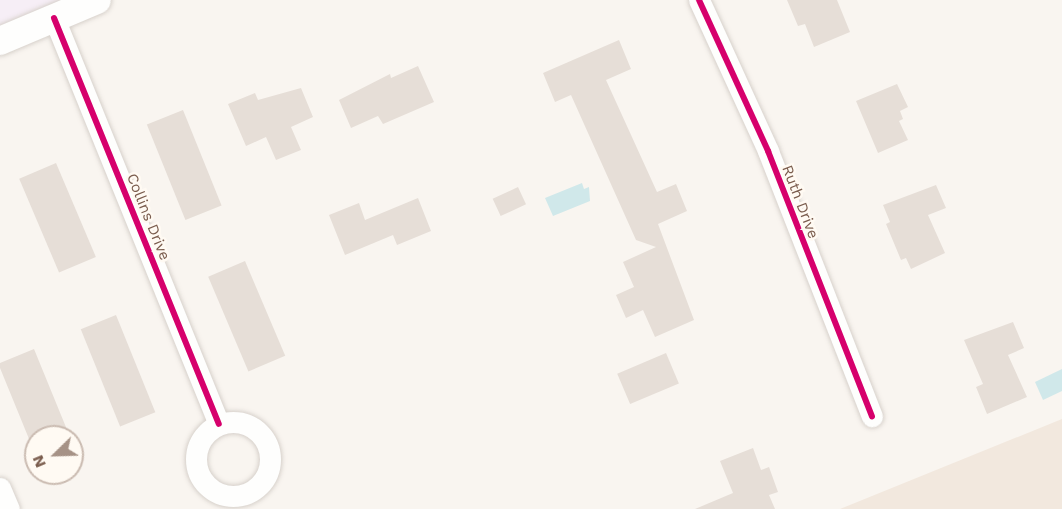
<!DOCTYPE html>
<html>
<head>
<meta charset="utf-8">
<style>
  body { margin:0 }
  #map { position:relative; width:1062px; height:509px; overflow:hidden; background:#f9f5f0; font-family:"Work Sans",sans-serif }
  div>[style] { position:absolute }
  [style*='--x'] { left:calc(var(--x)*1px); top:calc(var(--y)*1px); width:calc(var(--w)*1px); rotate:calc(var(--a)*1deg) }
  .residential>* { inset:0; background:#f2e8de }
  .education>* { inset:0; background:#f6eef6 }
  .water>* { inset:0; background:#d0e8ea }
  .building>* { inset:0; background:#e6ded7; transform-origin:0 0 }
  .roads { filter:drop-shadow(0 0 2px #d7d1cb) drop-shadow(0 0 2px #d7d1cb) }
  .street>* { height:21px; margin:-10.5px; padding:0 10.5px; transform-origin:10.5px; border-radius:10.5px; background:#fefefd }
  .street>.ring { margin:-10.5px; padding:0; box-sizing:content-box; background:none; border:21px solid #fefefd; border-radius:50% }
  .secondary>* { height:28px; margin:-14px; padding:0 14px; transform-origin:14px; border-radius:14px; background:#fefefd }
  .cycleway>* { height:6px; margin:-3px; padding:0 3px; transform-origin:3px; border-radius:3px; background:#d6006c }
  span { translate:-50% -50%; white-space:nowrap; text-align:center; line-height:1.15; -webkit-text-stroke:5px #fffaf3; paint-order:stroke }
  .street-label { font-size:15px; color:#7a5c4d }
  .north { position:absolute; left:24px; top:425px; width:60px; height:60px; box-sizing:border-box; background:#fffaf3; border:2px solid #cabbb1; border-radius:50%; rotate:247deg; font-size:16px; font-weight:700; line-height:24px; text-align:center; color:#7a5c4d }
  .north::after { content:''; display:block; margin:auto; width:21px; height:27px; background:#a69286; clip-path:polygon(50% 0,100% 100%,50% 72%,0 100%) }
</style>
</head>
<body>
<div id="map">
  <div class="residential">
    <div style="clip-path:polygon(1062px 419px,1062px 509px,840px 509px)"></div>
  </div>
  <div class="education">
    <div style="clip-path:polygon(0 0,98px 0,0 42px)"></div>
  </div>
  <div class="water">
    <div style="clip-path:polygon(582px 183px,584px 189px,589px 187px,590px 201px,553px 216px,545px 198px)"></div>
    <div style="clip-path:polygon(1062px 369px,1062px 391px,1043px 400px,1035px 382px)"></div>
  </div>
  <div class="building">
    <div style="clip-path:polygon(787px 0,837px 0,850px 32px,814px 47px,805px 24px,798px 26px)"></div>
    <div style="clip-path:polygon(619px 40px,631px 69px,606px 80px,657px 192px,676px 184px,687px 211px,658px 224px,694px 320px,655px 337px,643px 310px,626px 318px,616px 295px,634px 287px,623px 262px,656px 247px,636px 240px,571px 95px,555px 102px,543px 73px)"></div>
    <div style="clip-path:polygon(418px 66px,434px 102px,383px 124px,378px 116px,351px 128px,339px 100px,390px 74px,391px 78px)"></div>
    <div style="clip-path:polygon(897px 84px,908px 107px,900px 111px,903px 119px,899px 121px,908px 140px,878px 153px,856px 101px)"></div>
    <div style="clip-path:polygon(301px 88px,313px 117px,291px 127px,301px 150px,276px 160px,266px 137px,246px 146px,228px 104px,255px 93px,258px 100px)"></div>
    <div style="left:183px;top:110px;width:103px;height:39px;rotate:68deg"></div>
    <div style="left:56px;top:163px;width:102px;height:40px;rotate:67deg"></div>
    <div style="clip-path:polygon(936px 185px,946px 208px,928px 215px,945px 253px,911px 269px,906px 258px,901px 260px,886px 224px,890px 222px,883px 205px)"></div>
    <div style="left:518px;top:187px;width:19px;height:28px;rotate:65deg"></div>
    <div style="clip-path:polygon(418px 198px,431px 231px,397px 245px,393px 235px,345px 255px,329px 215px,359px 203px,365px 220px)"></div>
    <div style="left:245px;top:261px;width:103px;height:40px;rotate:67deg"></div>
    <div style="left:116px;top:315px;width:105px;height:38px;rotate:68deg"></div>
    <div style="clip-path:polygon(1013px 322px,1024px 348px,1008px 355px,1027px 397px,987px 414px,976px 387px,983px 384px,964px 340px)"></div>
    <div style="clip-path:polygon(34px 349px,70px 437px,36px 437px,36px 456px,0 368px,0 363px)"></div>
    <div style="left:666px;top:353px;width:33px;height:53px;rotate:67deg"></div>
    <div style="clip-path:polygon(753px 448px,761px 470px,769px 467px,778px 492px,769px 495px,775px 509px,695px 509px,733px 493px,720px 461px)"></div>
  </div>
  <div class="roads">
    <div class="street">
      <div style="--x:699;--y:0;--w:166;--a:65.4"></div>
      <div style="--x:768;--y:151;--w:285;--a:68.6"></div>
      <div style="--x:54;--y:18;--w:438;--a:67.9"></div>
      <div class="ring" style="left:196px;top:422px;width:53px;height:53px"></div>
      <div style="--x:0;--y:488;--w:23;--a:67"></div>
    </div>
    <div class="secondary">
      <div style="--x:0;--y:41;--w:105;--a:-22.9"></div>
    </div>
  </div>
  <div class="cycleway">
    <div style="--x:699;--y:0;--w:166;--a:65.4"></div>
    <div style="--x:768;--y:151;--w:285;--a:68.6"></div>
    <div style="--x:54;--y:18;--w:438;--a:67.9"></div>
  </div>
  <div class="street-label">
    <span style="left:800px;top:202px;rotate:69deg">Ruth Drive</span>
    <span style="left:148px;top:217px;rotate:68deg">Collins Drive</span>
  </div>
  <div class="north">N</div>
</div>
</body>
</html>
